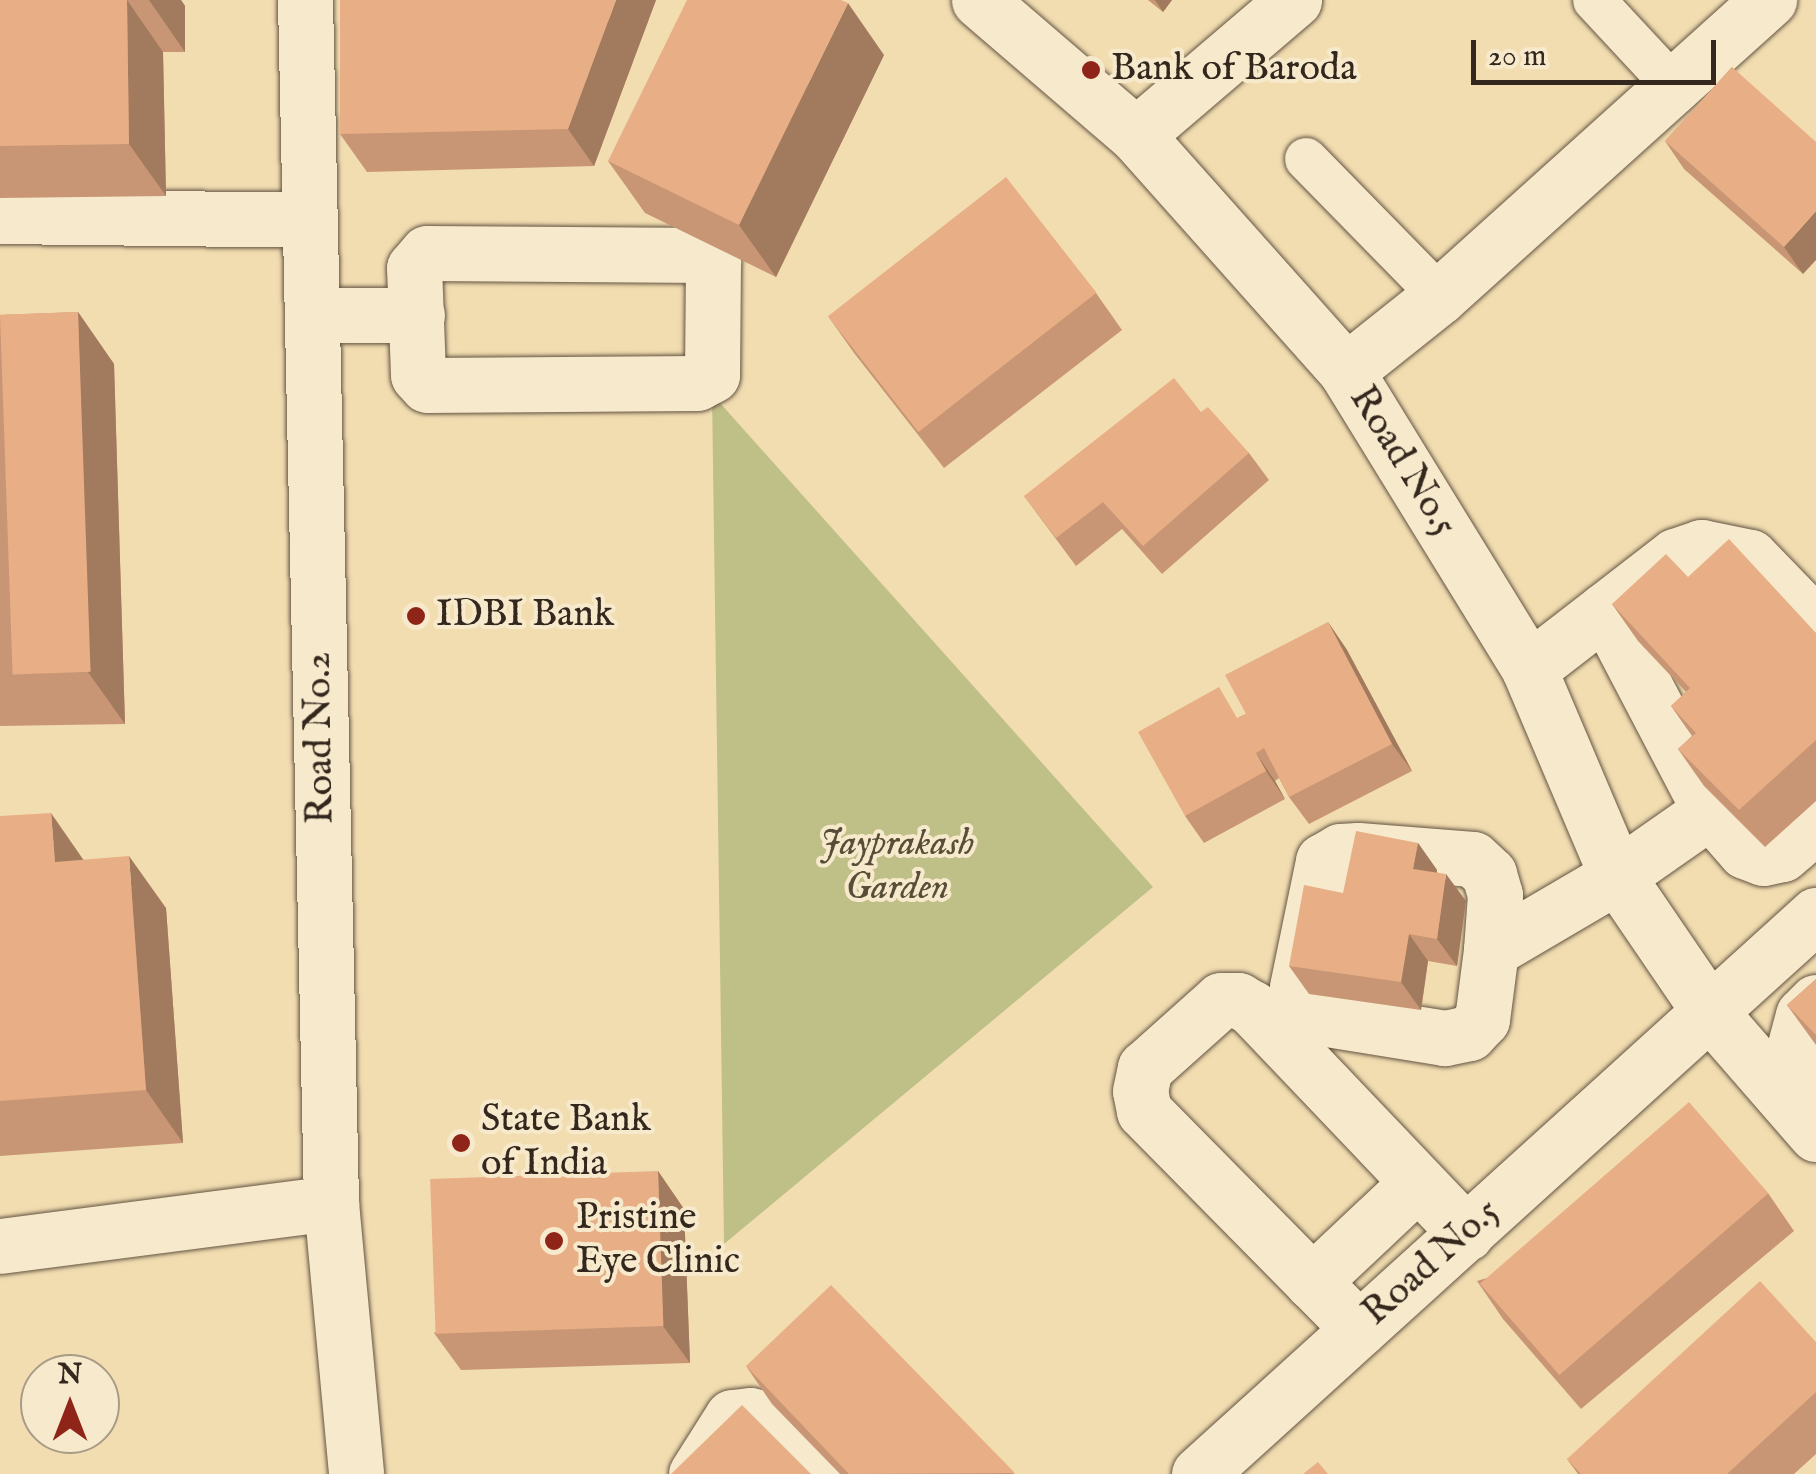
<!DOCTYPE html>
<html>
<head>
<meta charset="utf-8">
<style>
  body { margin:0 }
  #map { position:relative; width:1816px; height:1474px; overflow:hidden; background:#f2ddb1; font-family:"IM FELL English",serif }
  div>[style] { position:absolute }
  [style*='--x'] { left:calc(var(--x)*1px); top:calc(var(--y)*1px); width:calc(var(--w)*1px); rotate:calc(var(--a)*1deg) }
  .green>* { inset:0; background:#bfbf88 }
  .roads { filter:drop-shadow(0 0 2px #645543) drop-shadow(0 0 2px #645543) }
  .service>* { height:42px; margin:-21px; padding:0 21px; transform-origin:21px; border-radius:21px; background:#f7e9cc }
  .minor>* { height:55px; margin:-27.5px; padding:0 27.5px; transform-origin:27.5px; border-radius:27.5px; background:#f7e9cc }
  .tertiary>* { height:55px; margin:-27.5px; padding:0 27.5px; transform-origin:27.5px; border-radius:27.5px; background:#f7e9cc }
  .wall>* { inset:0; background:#c89674 }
  .shaded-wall>* { inset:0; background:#a27a5e }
  .building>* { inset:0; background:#e8af87; transform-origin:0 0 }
  .dots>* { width:28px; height:28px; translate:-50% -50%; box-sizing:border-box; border:5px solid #f7e9cc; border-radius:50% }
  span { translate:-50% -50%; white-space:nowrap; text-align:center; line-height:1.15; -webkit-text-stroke:8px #f7e9cc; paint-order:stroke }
  .poi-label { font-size:38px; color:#34281e }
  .left { translate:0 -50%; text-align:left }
  .street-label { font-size:38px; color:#34281e }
  .park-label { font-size:38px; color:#574e38; font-style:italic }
  .north { position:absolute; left:20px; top:1354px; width:100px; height:100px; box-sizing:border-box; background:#f7e9cc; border:2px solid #a99c86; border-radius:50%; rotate:0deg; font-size:28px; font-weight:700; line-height:40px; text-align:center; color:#34281e }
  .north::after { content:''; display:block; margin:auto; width:35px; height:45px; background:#8f2418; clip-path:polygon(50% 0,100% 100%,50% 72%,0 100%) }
  .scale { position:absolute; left:1471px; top:40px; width:245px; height:45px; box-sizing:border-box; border:5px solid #34281e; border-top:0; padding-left:12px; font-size:30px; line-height:35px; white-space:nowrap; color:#34281e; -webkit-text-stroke:8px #f7e9cc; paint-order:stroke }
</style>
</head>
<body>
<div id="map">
  <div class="green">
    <div style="clip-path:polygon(712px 394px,1153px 887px,724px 1244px)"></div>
  </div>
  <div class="roads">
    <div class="service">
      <div style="--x:1594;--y:0;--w:117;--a:47.1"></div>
      <div style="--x:1306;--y:159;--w:192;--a:45.6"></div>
    </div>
    <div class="minor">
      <div style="--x:979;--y:0;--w:207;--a:40.7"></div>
      <div style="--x:1136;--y:135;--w:316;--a:48.3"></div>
      <div style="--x:1346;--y:371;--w:350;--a:58.4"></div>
      <div style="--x:1529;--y:669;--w:225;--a:67"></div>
      <div style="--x:1617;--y:876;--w:163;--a:55.7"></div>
      <div style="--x:1709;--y:1011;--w:163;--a:49"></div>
      <div style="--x:1136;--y:135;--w:208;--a:-40.5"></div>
      <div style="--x:0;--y:216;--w:310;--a:0.7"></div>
      <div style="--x:427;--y:253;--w:281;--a:0.4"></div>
      <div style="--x:708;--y:255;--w:9;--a:54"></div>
      <div style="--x:713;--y:262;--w:113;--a:90.5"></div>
      <div style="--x:712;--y:375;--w:17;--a:152"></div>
      <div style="--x:697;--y:383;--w:270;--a:179.6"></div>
      <div style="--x:427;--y:385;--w:13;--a:-132"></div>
      <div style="--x:418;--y:375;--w:107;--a:-92.1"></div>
      <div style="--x:414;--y:268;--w:20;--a:-49"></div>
      <div style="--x:313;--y:315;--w:104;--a:0"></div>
      <div style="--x:1346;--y:371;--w:120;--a:-38.6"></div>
      <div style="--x:1440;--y:296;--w:443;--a:-42"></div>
      <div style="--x:1605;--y:610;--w:227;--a:62.4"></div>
      <div style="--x:1710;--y:811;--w:53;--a:48.8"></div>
      <div style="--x:1745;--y:851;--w:19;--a:21"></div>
      <div style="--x:1763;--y:858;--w:19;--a:-12"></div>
      <div style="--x:1782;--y:854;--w:45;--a:-40.5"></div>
      <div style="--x:1529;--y:669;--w:185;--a:-37.7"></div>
      <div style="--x:1675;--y:556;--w:28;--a:-19"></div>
      <div style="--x:1701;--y:547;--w:50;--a:11.5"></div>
      <div style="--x:1750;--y:557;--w:95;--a:45.9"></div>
      <div style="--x:1358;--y:850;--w:115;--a:4.5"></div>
      <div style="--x:1473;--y:859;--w:22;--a:43"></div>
      <div style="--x:1489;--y:874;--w:22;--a:74"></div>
      <div style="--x:1495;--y:895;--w:55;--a:94.2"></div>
      <div style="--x:1491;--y:950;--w:70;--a:97.4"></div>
      <div style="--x:1482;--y:1019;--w:19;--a:133"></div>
      <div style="--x:1469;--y:1033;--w:25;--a:168"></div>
      <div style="--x:1445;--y:1038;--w:133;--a:-170.9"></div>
      <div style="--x:1314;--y:1017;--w:19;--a:-133"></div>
      <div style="--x:1301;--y:1003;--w:16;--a:-104"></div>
      <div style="--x:1297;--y:987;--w:129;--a:-78.3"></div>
      <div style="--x:1323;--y:861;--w:20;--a:-30"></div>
      <div style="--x:1340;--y:851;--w:18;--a:-3"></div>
      <div style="--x:1491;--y:950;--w:146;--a:-30.4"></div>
      <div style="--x:1617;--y:876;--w:113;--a:-35"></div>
      <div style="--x:1816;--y:1002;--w:18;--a:135"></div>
      <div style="--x:1803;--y:1015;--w:28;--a:105"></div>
      <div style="--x:1796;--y:1042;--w:34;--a:54"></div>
      <div style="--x:0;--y:1246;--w:334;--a:-7.4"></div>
      <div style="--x:1312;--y:1282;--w:144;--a:-43.3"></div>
      <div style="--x:1359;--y:1329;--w:306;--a:-134.6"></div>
      <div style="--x:1144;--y:1111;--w:20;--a:-101"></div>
      <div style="--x:1140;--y:1091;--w:24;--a:-78"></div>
      <div style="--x:1145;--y:1068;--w:102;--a:-41.8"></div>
      <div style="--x:1221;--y:1000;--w:17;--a:0"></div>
      <div style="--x:1238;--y:1000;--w:16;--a:30"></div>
      <div style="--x:1252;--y:1008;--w:311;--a:46.4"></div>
      <div style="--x:696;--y:1474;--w:67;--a:-57.7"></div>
      <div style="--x:732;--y:1417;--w:18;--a:-6"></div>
      <div style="--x:750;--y:1415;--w:18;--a:13"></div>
      <div style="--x:768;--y:1419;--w:78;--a:45"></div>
      <div style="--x:1199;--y:1474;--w:833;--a:-42.18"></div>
    </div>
    <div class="tertiary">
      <div style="--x:305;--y:0;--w:1203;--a:88.76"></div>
      <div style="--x:331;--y:1203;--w:272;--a:84.7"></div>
    </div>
  </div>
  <div class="wall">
    <div style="clip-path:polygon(0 0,181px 0,185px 6px,185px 52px,163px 52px,166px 196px,0 198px)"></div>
    <div style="clip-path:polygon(656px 0,594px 166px,367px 172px,340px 134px)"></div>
    <div style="clip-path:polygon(1148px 0,1172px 0,1163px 12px)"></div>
    <div style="clip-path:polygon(884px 55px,776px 277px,645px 213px,608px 161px)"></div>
    <div style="clip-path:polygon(1732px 67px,1803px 274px,1684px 169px,1665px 141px)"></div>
    <div style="clip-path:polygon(1096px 293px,1122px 330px,944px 468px,854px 353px,828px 316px)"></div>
    <div style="clip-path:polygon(78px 312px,114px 364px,125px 724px,0 726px,0 315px)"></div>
    <div style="clip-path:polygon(1201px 412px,1249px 453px,1269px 480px,1162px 574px,1122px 529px,1076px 566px,1024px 496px)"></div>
    <div style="clip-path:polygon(1688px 577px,1816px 633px,1816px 801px,1765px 847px,1704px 786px,1678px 749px,1692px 736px,1671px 706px,1686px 692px,1638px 641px,1612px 604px)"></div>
    <div style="clip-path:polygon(1328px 622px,1347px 650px,1412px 771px,1309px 824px,1289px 797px,1279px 778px,1275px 781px,1285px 799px,1204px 843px,1185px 816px,1239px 717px,1246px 714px)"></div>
    <div style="clip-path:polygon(0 816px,84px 860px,166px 908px,183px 1143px,0 1156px)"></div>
    <div style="clip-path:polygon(1418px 843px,1437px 870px,1437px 872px,1466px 901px,1457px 966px,1428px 961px,1421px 1010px,1309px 994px,1289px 966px)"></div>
    <div style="clip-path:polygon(1816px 979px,1816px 1045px,1787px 1005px)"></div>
    <div style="clip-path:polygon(658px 1171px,684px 1209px,690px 1363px,461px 1370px,434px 1333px)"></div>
    <div style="clip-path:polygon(1768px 1193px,1794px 1231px,1581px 1409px,1503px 1319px,1477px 1281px)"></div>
    <div style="clip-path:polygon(1816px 1342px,1816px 1454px,1794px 1474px,1578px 1474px,1567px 1459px)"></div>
    <div style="clip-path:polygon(746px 1366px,1015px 1474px,840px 1474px,772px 1404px)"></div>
  </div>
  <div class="shaded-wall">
    <div style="clip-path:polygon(127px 0,163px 52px,166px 196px,129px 144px)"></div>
    <div style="clip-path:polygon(149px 0,181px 0,185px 6px,185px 52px)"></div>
    <div style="clip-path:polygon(616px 0,656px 0,594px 166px,568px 129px)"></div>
    <div style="clip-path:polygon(1155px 0,1172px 0,1163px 12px)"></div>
    <div style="clip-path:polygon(848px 3px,884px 55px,776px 277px,739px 225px)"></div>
    <div style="clip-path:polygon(1816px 211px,1816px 260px,1803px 274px,1784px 247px)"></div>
    <div style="clip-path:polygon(78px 312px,114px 364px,125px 724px,88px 672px)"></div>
    <div style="clip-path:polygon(1328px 622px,1347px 650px,1412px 771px,1392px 744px)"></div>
    <div style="clip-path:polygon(1256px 753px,1275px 781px,1285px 799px,1266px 771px)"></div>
    <div style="clip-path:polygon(51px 813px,87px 865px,55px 862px)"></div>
    <div style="clip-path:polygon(1418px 843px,1437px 870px,1432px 896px,1413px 869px)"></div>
    <div style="clip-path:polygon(129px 856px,166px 908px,183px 1143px,146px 1090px)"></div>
    <div style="clip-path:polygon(1446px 874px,1466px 901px,1457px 966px,1437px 939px)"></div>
    <div style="clip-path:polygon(1409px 934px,1428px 961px,1421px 1010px,1401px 982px)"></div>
    <div style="clip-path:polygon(658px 1171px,684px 1209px,690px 1363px,663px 1326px)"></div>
  </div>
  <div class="building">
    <div style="clip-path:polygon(0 0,149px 0,127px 0,129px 144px,0 146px)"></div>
    <div style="clip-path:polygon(340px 0,616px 0,568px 129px,340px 134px)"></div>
    <div style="clip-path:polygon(687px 0,841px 0,848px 3px,739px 225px,608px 161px)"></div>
    <div style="clip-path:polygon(1732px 67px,1816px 142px,1816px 211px,1784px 247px,1665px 141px)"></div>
    <div style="left:1006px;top:177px;width:147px;height:226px;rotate:52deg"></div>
    <div style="left:78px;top:312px;width:360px;height:78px;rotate:88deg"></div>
    <div style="clip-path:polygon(1174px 378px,1201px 412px,1208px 407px,1249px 453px,1143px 546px,1103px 502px,1056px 538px,1024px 496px)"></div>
    <div style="clip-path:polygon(1729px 539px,1816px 633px,1816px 740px,1739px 810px,1678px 749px,1696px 733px,1671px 706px,1690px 688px,1612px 604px,1666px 554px,1688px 577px)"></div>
    <div style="clip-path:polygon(1328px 622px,1392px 744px,1289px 797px,1264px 748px,1256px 753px,1266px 771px,1185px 816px,1138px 732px,1219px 687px,1237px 718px,1246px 714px,1225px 675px)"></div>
    <div style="clip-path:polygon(51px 813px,55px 862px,129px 856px,146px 1090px,0 1101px,0 816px)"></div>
    <div style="clip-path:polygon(1356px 831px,1418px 843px,1413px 869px,1446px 874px,1437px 939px,1409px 934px,1401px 982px,1289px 966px,1304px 885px,1343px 893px)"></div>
    <div style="clip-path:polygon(1816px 979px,1816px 1035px,1787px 1005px)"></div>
    <div style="left:1689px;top:1102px;width:121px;height:277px;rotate:49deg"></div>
    <div style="left:658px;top:1171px;width:155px;height:228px;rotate:88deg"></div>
    <div style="clip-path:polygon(1760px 1281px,1816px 1342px,1816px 1392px,1727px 1474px,1581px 1474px,1567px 1459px)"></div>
    <div style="clip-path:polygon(831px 1285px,1015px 1473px,849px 1474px,746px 1366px)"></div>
    <div style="clip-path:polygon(742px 1405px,811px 1474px,671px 1474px)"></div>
    <div style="clip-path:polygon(1318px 1462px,1328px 1474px,1303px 1474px)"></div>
  </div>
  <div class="dots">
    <div style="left:1091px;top:70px;background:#8f2418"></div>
    <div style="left:416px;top:616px;background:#8f2418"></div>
    <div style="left:461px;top:1143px;background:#8f2418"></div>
    <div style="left:554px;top:1241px;background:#8f2418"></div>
  </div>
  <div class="poi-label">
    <span class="left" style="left:1111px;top:70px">Bank of Baroda</span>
    <span class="left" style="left:436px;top:616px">IDBI Bank</span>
    <span class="left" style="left:481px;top:1143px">State Bank<br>of India</span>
    <span class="left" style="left:576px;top:1241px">Pristine<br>Eye Clinic</span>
  </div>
  <div class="street-label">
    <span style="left:1402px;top:462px;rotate:58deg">Road No.5</span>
    <span style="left:321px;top:738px;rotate:-91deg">Road No.2</span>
    <span style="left:1432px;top:1263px;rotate:-42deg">Road No.5</span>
  </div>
  <div class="park-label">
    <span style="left:897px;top:867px">Jayprakash<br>Garden</span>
  </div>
  <div class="north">N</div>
  <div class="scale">20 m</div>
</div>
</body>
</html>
